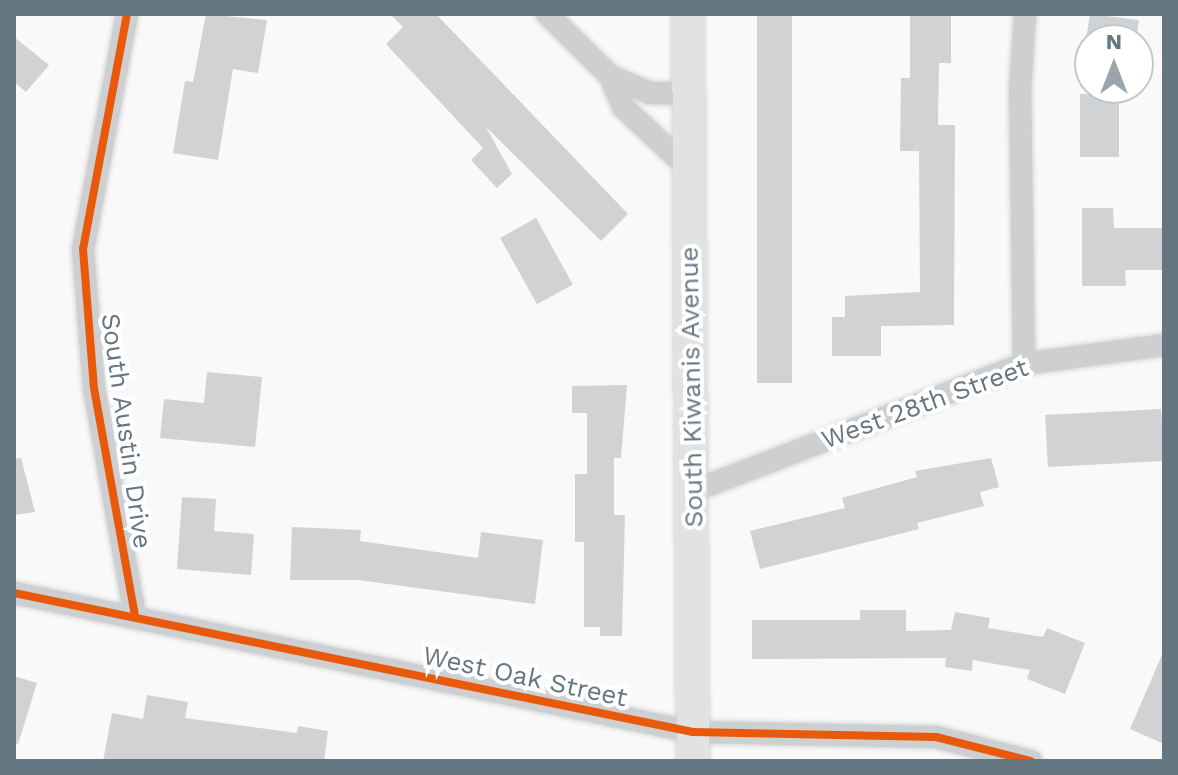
<!DOCTYPE html>
<html>
<head>
<meta charset="utf-8">
<style>
  body { margin:0 }
  #map { position:relative; width:1178px; height:775px; overflow:hidden; background:#f9f9f9; font-family:"Work Sans",sans-serif }
  div>[style] { position:absolute }
  [style*='--x'] { left:calc(var(--x)*1px); top:calc(var(--y)*1px); width:calc(var(--w)*1px); rotate:calc(var(--a)*1deg) }
  .building>* { inset:0; background:#d0d2d3; transform-origin:0 0 }
  .roads { filter:drop-shadow(0 0 2px #d5d6d7) drop-shadow(0 0 2px #d5d6d7) }
  .minor>* { height:22px; margin:-11px; padding:0 11px; transform-origin:11px; border-radius:11px; background:#cecfd0 }
  .secondary>* { height:32px; margin:-16px; padding:0 16px; transform-origin:16px; border-radius:16px; background:#e1e2e2 }
  .cycleway>* { height:8px; margin:-4px; padding:0 4px; transform-origin:4px; border-radius:4px; background:#e8590c }
  span { translate:-50% -50%; white-space:nowrap; text-align:center; line-height:1.15; -webkit-text-stroke:8px #fff; paint-order:stroke }
  .street-label { font-size:26px; color:#657683 }
  .frame { position:absolute; inset:0; border:16px solid #657683; pointer-events:none }
  .north { position:absolute; left:1074px; top:24px; width:80px; height:80px; box-sizing:border-box; background:#fff; border:2px solid #c1c8cd; border-radius:50%; rotate:0deg; font-size:22px; font-weight:700; line-height:32px; text-align:center; color:#657683 }
  .north::after { content:''; display:block; margin:auto; width:28px; height:36px; background:#99a4ac; clip-path:polygon(50% 0,100% 100%,50% 72%,0 100%) }
</style>
</head>
<body>
<div id="map">
  <div class="building">
    <div style="clip-path:polygon(206px 14px,267px 20px,258px 73px,233px 69px,218px 160px,173px 153px,185px 81px,193px 82px)"></div>
    <div style="clip-path:polygon(390px 14px,436px 14px,628px 214px,601px 241px,486px 127px,512px 174px,497px 188px,471px 160px,483px 148px,386px 44px,403px 27px)"></div>
    <div style="left:757px;top:14px;width:35px;height:369px"></div>
    <div style="clip-path:polygon(910px 14px,951px 14px,951px 63px,939px 63px,938px 125px,955px 125px,954px 325px,881px 326px,881px 356px,832px 356px,832px 317px,845px 317px,845px 296px,920px 292px,919px 151px,900px 151px,901px 78px,910px 78px)"></div>
    <div style="clip-path:polygon(1090px 14px,1139px 20px,1136px 40px,1086px 40px)"></div>
    <div style="clip-path:polygon(14px 37px,49px 65px,26px 92px,14px 82px)"></div>
    <div style="left:1080px;top:94px;width:39px;height:63px"></div>
    <div style="clip-path:polygon(1082px 208px,1113px 208px,1114px 228px,1164px 228px,1164px 270px,1125px 270px,1126px 286px,1082px 286px)"></div>
    <div style="left:536px;top:218px;width:76px;height:41px;rotate:61deg"></div>
    <div style="clip-path:polygon(207px 372px,262px 377px,255px 447px,160px 438px,164px 399px,204px 403px)"></div>
    <div style="clip-path:polygon(627px 385px,621px 458px,614px 458px,614px 515px,625px 515px,622px 636px,600px 636px,600px 627px,584px 627px,584px 542px,575px 542px,575px 474px,587px 474px,587px 413px,572px 413px,572px 386px)"></div>
    <div style="left:1161px;top:409px;width:52px;height:116px;rotate:87deg"></div>
    <div style="clip-path:polygon(21px 458px,35px 512px,14px 515px,14px 459px)"></div>
    <div style="clip-path:polygon(991px 458px,999px 487px,980px 492px,984px 506px,917px 523px,919px 529px,760px 569px,750px 531px,845px 508px,842px 498px,917px 477px,915px 471px)"></div>
    <div style="clip-path:polygon(182px 497px,216px 499px,214px 531px,254px 534px,251px 575px,177px 569px)"></div>
    <div style="clip-path:polygon(292px 527px,361px 530px,360px 541px,478px 558px,481px 532px,543px 540px,535px 604px,358px 580px,290px 580px)"></div>
    <div style="clip-path:polygon(860px 610px,906px 610px,906px 631px,951px 630px,955px 612px,990px 618px,988px 628px,1043px 637px,1047px 628px,1085px 643px,1065px 694px,1027px 679px,1030px 670px,973px 660px,972px 671px,945px 667px,946px 658px,752px 659px,752px 620px,860px 620px)"></div>
    <div style="clip-path:polygon(1164px 650px,1164px 744px,1130px 729px)"></div>
    <div style="clip-path:polygon(14px 676px,37px 683px,18px 744px,14px 743px)"></div>
    <div style="clip-path:polygon(147px 695px,188px 702px,185px 718px,297px 733px,298px 726px,328px 731px,324px 761px,103px 761px,112px 713px,143px 719px)"></div>
  </div>
  <div class="roads">
    <div class="minor">
      <div style="--x:127;--y:14;--w:239;--a:100.6"></div>
      <div style="--x:83;--y:249;--w:139;--a:85.5"></div>
      <div style="--x:94;--y:388;--w:233;--a:79.8"></div>
      <div style="--x:547;--y:14;--w:88;--a:44.5"></div>
      <div style="--x:610;--y:76;--w:43;--a:23"></div>
      <div style="--x:650;--y:93;--w:39;--a:1"></div>
      <div style="--x:610;--y:76;--w:34;--a:67"></div>
      <div style="--x:623;--y:107;--w:91;--a:43.2"></div>
      <div style="--x:1024;--y:364;--w:273;--a:-90.8"></div>
      <div style="--x:1020;--y:91;--w:77;--a:-86.3"></div>
      <div style="--x:693;--y:491;--w:355;--a:-21"></div>
      <div style="--x:1024;--y:364;--w:141;--a:-7.7"></div>
      <div style="--x:14;--y:593;--w:693;--a:11.57"></div>
      <div style="--x:693;--y:732;--w:243;--a:1.2"></div>
      <div style="--x:936;--y:737;--w:98;--a:14.2"></div>
    </div>
    <div class="secondary">
      <div style="--x:688;--y:14;--w:747;--a:89.62"></div>
    </div>
  </div>
  <div class="cycleway">
    <div style="--x:127;--y:14;--w:239;--a:100.6"></div>
    <div style="--x:83;--y:249;--w:139;--a:85.5"></div>
    <div style="--x:94;--y:388;--w:233;--a:79.8"></div>
    <div style="--x:14;--y:593;--w:693;--a:11.57"></div>
    <div style="--x:693;--y:732;--w:243;--a:1.2"></div>
    <div style="--x:936;--y:737;--w:98;--a:14.2"></div>
  </div>
  <div class="street-label">
    <span style="left:692px;top:387px;rotate:-91deg">South Kiwanis Avenue</span>
    <span style="left:925px;top:404px;rotate:-20deg">West 28th Street</span>
    <span style="left:126px;top:431px;rotate:82deg">South Austin Drive</span>
    <span style="left:525px;top:677px;rotate:12deg">West Oak Street</span>
  </div>
  <div class="frame"></div>
  <div class="north">N</div>
</div>
</body>
</html>
